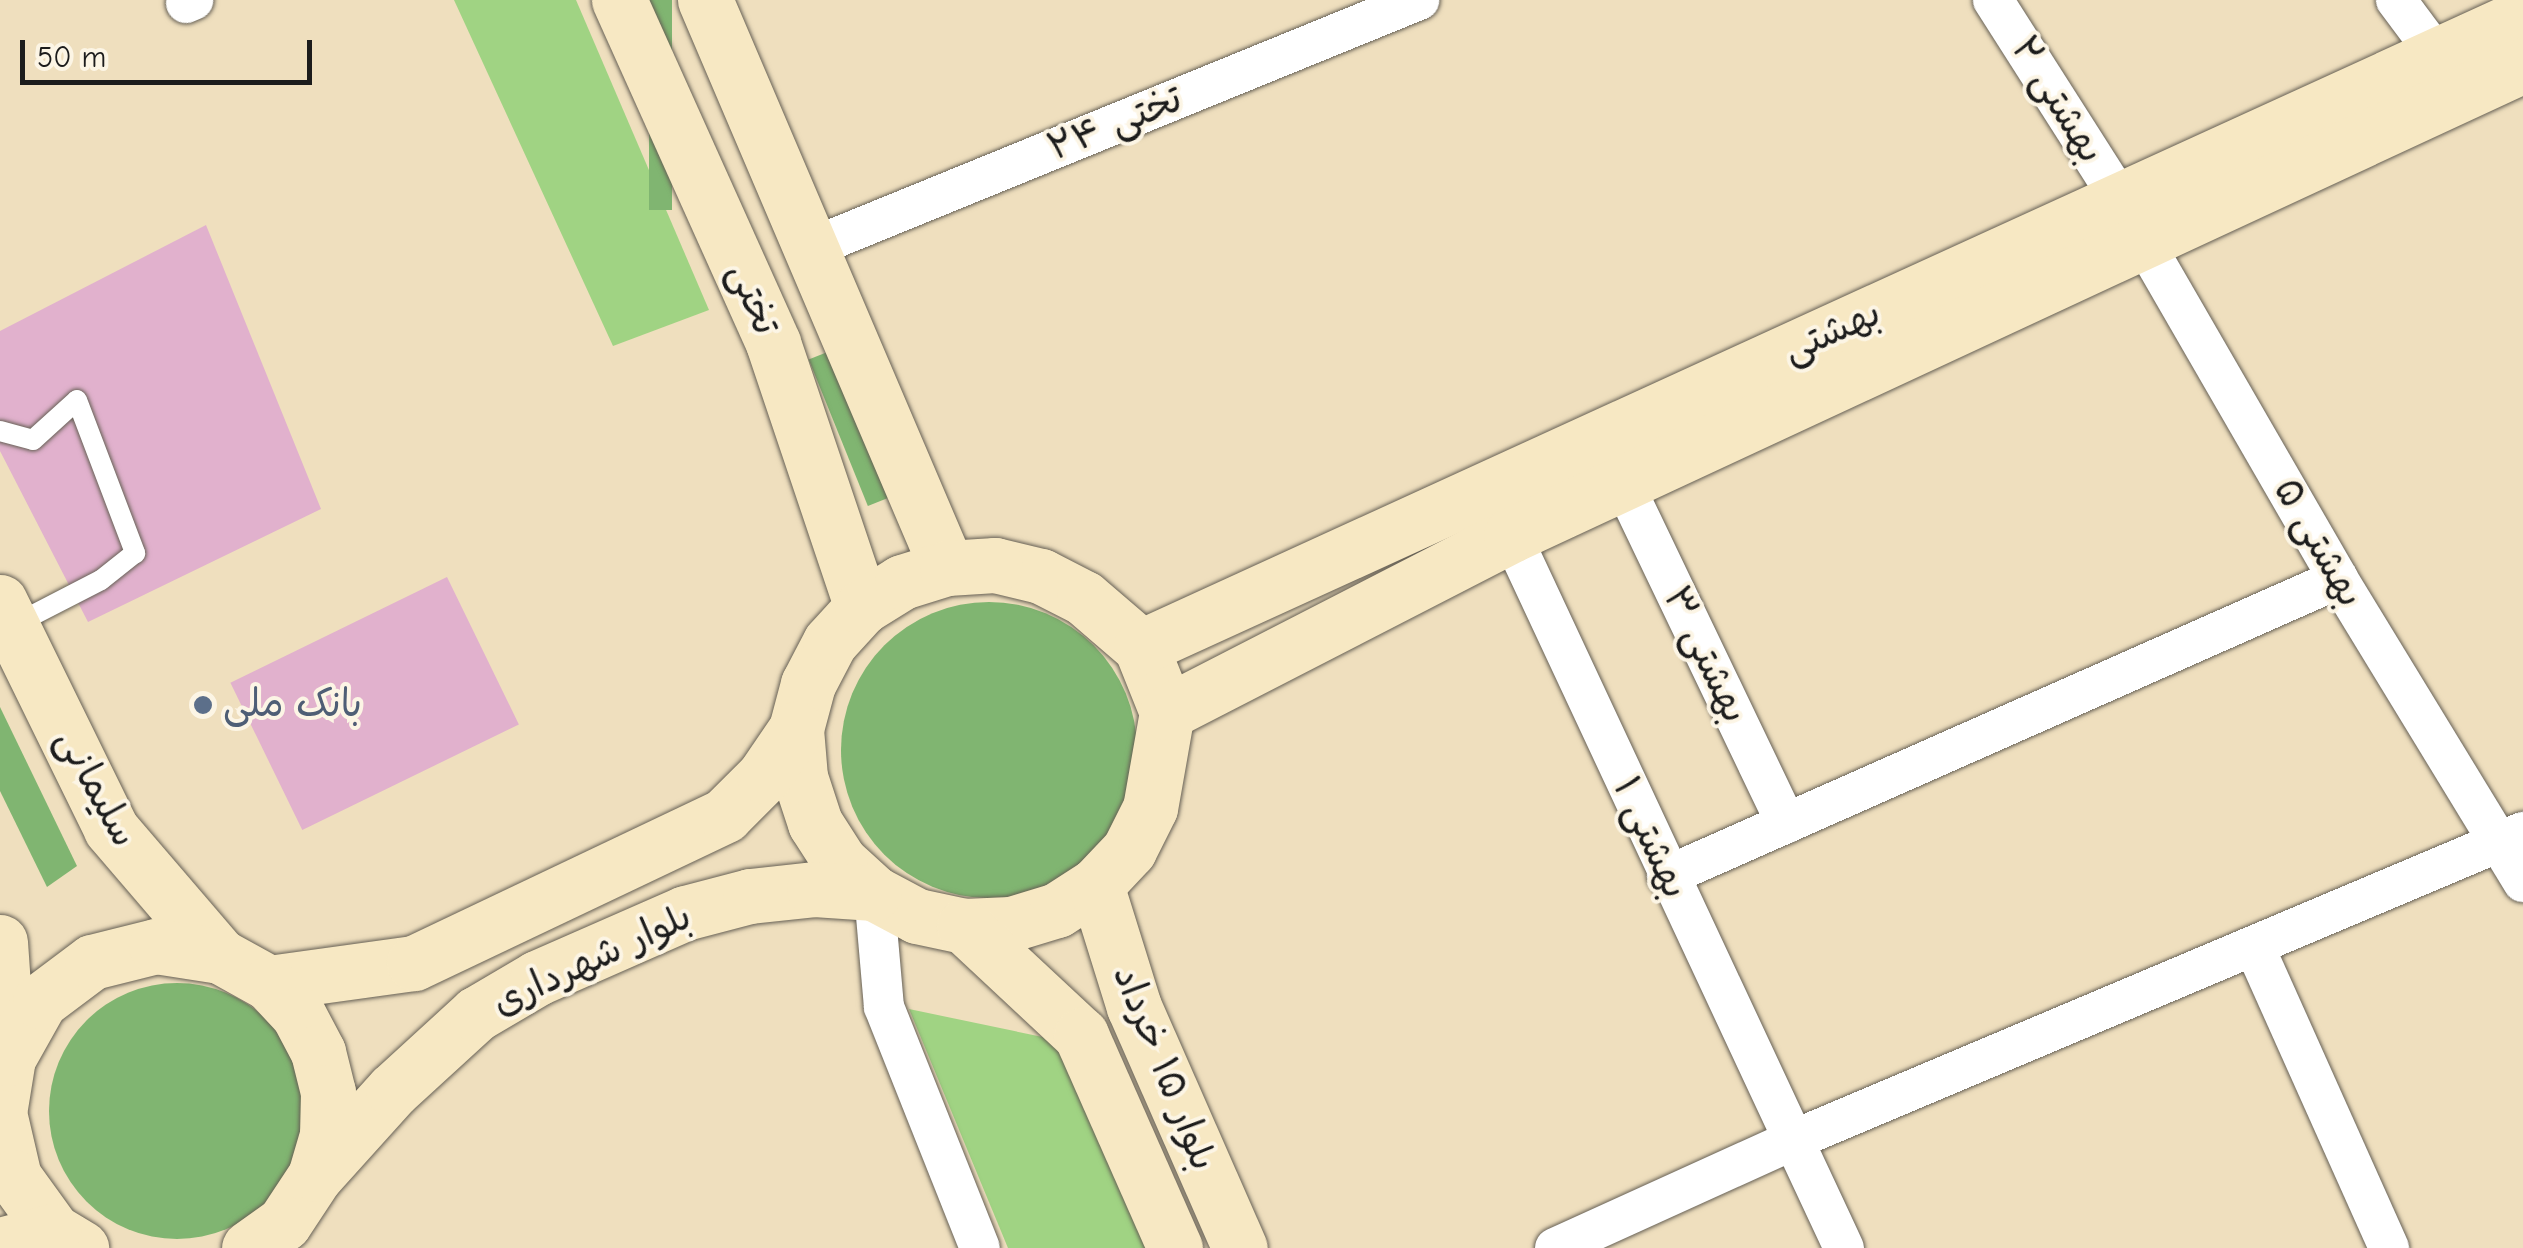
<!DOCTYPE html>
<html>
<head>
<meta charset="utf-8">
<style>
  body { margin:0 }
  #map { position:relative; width:2523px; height:1248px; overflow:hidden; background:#efdfbe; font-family:"Comic Neue","Playpen Sans Arabic",sans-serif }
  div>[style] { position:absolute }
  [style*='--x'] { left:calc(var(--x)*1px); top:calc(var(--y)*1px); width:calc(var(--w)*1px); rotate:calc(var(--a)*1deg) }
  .green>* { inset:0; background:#a0d383 }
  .forest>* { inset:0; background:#80b571; transform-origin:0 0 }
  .round { border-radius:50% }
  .building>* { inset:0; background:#e1b1cd; transform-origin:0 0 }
  .roads { filter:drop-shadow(0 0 2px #666055) drop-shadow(0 0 2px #666055) }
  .lane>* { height:20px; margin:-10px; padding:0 10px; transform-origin:10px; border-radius:10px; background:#fff }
  .street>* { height:40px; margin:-20px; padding:0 20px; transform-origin:20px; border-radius:20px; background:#fff }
  .secondary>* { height:55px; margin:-27.5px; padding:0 27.5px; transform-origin:27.5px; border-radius:27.5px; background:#f7e8c3 }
  .dots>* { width:28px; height:28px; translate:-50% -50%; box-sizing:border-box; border:5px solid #fcf5e5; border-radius:50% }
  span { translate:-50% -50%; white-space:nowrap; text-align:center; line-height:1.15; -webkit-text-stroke:8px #fcf5e5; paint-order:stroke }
  .street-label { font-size:38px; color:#1c1c1c }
  .service-label { font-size:38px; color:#4e5e75 }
  .left { translate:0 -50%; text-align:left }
  .scale { position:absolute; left:20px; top:40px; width:292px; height:45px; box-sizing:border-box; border:5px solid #1c1c1c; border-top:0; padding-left:12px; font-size:30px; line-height:35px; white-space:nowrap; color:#1c1c1c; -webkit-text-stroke:8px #fcf5e5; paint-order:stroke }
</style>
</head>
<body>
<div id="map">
  <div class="green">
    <div style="clip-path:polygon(454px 0,576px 0,709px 310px,613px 346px)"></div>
    <div style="clip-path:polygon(909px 1009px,1057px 1040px,1150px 1248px,1008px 1248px)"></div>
  </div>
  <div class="forest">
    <div style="left:649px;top:0;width:23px;height:210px"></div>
    <div style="left:830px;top:351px;width:158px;height:23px;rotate:68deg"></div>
    <div class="round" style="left:841px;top:602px;width:296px;height:296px"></div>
    <div style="clip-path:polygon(0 707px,77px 866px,47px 887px,0 791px)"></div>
    <div class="round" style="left:49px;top:983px;width:256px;height:256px"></div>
  </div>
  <div class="building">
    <div style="clip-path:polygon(206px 225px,321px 509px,88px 622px,0 451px,0 331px)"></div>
    <div style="left:447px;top:577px;width:164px;height:241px;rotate:64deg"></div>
  </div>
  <div class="roads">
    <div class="lane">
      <div style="--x:0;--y:431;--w:34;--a:15"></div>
      <div style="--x:33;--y:440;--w:59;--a:-42.3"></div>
      <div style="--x:77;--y:400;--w:164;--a:69.2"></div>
      <div style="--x:135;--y:553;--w:43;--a:141.5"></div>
      <div style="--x:101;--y:580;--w:98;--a:152.7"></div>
    </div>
    <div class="street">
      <div style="--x:1993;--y:0;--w:238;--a:57.5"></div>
      <div style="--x:2396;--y:0;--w:69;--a:53.3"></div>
      <div style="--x:186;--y:3;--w:8;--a:-23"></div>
      <div style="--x:2142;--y:239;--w:392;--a:60"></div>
      <div style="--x:2338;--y:579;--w:355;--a:58.6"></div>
      <div style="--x:811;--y:248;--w:657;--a:-22.19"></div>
      <div style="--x:1625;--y:487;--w:373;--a:64.4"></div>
      <div style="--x:1511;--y:535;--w:787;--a:64.97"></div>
      <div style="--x:1667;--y:876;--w:734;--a:-23.88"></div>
      <div style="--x:874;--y:893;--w:114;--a:85"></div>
      <div style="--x:884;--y:1007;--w:259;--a:68.3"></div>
      <div style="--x:2254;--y:946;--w:331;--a:65.9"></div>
      <div style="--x:1555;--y:1248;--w:259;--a:-24.4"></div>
      <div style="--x:1791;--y:1141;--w:795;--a:-22.89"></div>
    </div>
    <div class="secondary">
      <div style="--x:619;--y:0;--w:376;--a:65.8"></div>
      <div style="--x:773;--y:343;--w:279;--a:71.4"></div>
      <div style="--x:705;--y:0;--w:617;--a:66.92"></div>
      <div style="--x:995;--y:565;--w:47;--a:13.4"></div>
      <div style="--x:1041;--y:576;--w:48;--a:27.1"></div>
      <div style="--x:1084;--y:598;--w:75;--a:40.7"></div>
      <div style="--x:1141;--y:647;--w:70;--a:68.2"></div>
      <div style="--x:1167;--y:712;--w:97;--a:100"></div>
      <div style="--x:1150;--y:808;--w:47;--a:116.6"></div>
      <div style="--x:1129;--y:850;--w:48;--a:133.3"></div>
      <div style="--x:1096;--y:885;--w:46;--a:147.3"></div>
      <div style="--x:1057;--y:910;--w:48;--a:163.1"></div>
      <div style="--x:1011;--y:924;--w:47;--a:177.6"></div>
      <div style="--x:964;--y:926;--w:48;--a:-168"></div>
      <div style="--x:917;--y:916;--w:49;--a:-151.9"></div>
      <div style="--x:874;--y:893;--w:46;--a:-137.6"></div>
      <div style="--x:840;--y:862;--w:46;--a:-122.7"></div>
      <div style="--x:815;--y:823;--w:48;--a:-108.1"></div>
      <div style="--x:800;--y:777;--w:48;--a:-94.8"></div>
      <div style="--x:796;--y:729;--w:47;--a:-75.1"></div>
      <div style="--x:808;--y:684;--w:47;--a:-62.4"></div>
      <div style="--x:830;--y:642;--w:47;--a:-47.6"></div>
      <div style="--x:862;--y:607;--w:47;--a:-32"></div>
      <div style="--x:902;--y:582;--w:47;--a:-17.3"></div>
      <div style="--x:947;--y:568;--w:48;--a:-3.6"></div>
      <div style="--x:0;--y:602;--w:253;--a:63.9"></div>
      <div style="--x:111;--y:829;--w:167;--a:49.4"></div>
      <div style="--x:1141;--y:647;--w:1519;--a:-24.54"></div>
      <div style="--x:1167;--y:712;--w:387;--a:-27.2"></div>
      <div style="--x:1511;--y:535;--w:1116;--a:-24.91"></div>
      <div style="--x:1096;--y:885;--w:128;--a:72.7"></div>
      <div style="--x:1134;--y:1007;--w:263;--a:66.3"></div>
      <div style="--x:964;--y:926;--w:160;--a:43"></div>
      <div style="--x:1081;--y:1035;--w:233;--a:66.2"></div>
      <div style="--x:0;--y:942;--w:116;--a:86.1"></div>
      <div style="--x:269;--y:983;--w:146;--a:-7.9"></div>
      <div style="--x:414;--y:963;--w:344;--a:-25.4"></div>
      <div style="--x:725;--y:815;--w:55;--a:-45"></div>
      <div style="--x:764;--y:776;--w:57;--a:-55.8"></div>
      <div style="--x:0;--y:1107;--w:50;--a:-80.7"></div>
      <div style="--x:8;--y:1058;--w:65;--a:-60.7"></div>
      <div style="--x:40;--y:1001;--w:65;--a:-36.9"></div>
      <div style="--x:92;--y:962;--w:66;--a:-14"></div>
      <div style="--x:156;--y:946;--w:65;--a:8.9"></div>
      <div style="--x:220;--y:956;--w:56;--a:28.9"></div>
      <div style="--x:269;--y:983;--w:42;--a:46.9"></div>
      <div style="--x:298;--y:1014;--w:43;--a:62.2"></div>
      <div style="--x:318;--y:1052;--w:41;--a:76"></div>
      <div style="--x:328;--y:1092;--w:43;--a:91.3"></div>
      <div style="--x:327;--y:1135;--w:43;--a:106.3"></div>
      <div style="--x:315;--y:1176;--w:56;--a:123.4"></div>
      <div style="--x:284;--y:1223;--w:43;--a:144.5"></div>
      <div style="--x:0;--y:1117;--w:62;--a:76.9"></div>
      <div style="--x:14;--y:1177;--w:67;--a:54.2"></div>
      <div style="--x:53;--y:1231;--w:33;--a:31"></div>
      <div style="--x:317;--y:1174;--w:113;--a:-47.9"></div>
      <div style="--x:393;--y:1090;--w:113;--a:-42.5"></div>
      <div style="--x:476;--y:1014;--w:71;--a:-30.5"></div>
      <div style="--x:537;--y:978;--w:162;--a:-23.7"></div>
      <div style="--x:685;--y:913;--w:67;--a:-14.7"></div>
      <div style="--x:750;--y:896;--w:64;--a:-6.2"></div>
      <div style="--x:814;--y:889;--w:60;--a:3.8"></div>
      <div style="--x:0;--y:1245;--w:55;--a:-14.8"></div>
    </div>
  </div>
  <div class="dots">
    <div style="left:203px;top:705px;background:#5c6f8a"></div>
  </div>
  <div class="street-label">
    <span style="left:2057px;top:100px;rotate:58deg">بهشتی ۲</span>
    <span style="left:1115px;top:124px;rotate:-22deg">تختی ۲۴</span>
    <span style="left:753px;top:299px;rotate:67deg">تختی</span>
    <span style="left:1832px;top:332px;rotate:-24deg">بهشتی</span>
    <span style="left:2318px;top:543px;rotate:60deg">بهشتی ۵</span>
    <span style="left:1705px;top:655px;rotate:64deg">بهشتی ۳</span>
    <span style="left:96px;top:788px;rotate:61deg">سلیمانی</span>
    <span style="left:1650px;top:838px;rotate:65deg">بهشتی ۱</span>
    <span style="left:592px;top:960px;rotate:-25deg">بلوار شهرداری</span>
    <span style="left:1164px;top:1068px;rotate:68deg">بلوار ۱۵ خرداد</span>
  </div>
  <div class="service-label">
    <span class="left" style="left:223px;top:705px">بانک ملی</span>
  </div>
  <div class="scale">50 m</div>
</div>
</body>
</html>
